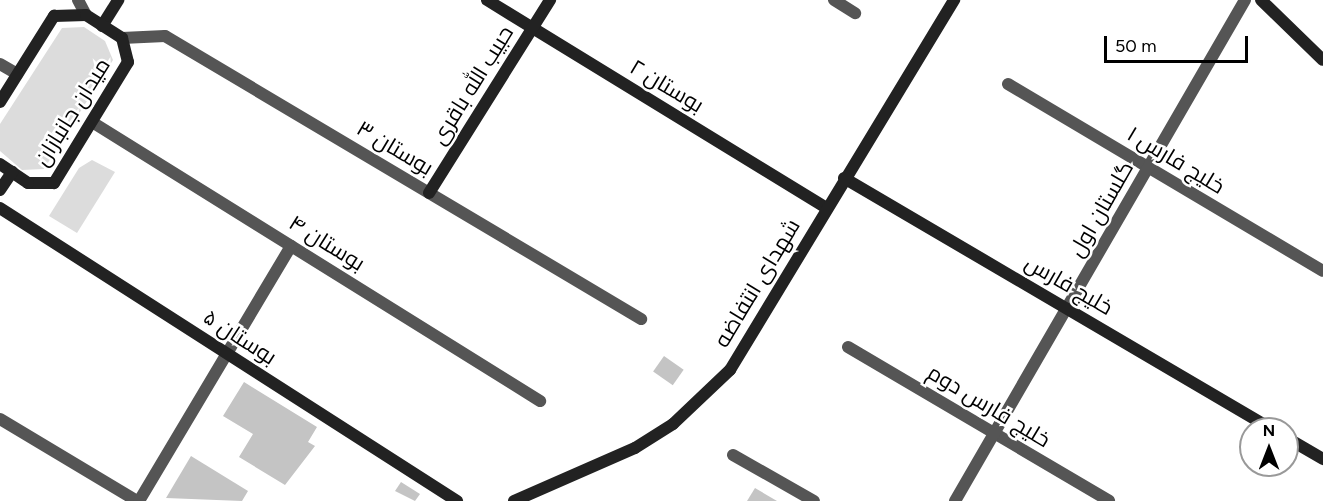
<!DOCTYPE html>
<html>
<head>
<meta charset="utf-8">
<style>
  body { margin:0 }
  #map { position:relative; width:1323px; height:501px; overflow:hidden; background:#fff; font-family:Figtree,Cairo,sans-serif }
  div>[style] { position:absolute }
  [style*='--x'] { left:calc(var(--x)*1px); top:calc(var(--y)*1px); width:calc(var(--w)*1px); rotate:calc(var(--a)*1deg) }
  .green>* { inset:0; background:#dcdcdc }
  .building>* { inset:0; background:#c4c4c4; transform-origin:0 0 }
  .street>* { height:12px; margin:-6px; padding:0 6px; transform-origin:6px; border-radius:6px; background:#555 }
  .secondary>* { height:12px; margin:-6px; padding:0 6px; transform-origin:6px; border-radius:6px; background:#222 }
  span { translate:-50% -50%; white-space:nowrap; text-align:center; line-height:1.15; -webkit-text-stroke:5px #fff; paint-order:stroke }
  .street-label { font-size:22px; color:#000 }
  .north { position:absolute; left:1239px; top:417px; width:60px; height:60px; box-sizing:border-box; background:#fff; border:2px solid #999; border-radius:50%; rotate:0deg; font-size:16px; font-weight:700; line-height:24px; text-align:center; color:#000 }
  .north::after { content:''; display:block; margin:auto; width:21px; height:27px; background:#000; clip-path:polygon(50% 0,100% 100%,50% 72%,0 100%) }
  .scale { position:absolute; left:1104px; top:36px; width:144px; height:27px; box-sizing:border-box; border:3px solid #000; border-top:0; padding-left:8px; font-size:18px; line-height:21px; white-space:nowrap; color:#000; -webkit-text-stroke:4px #fff; paint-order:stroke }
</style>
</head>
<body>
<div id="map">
  <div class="green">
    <div style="clip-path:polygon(84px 27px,105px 41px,113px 60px,44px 169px,22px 170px,0 151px,0 124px,62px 28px)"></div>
    <div style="clip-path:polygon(92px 160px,115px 172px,77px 233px,49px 216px,79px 168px)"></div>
  </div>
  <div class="building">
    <div style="left:664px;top:356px;width:24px;height:19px;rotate:35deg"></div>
    <div style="clip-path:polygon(244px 382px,317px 427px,308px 442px,315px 446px,285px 485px,239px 457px,253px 434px,223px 416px)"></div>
    <div style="clip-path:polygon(191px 456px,248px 491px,242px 501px,166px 498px)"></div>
    <div style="clip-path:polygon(401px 482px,420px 494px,415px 501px,395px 491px)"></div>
    <div style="clip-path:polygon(755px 488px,777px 501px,747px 501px)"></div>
  </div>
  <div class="street">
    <div style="--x:78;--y:0;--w:17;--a:62"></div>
    <div style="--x:834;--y:0;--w:25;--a:32"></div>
    <div style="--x:122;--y:38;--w:43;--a:-2.7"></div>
    <div style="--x:165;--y:36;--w:554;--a:30.73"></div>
    <div style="--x:0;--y:64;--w:20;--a:30"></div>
    <div style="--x:1008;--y:84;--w:366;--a:30.7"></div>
    <div style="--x:92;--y:122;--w:528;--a:31.91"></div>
    <div style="--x:848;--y:347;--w:303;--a:30.5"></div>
    <div style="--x:0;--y:419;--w:160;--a:30.9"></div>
    <div style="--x:733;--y:455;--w:93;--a:29.6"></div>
    <div style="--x:139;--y:501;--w:297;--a:-59.2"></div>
    <div style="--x:955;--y:501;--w:579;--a:-59.94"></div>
  </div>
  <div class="secondary">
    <div style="--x:487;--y:0;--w:398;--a:31.5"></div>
    <div style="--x:1261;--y:0;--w:86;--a:44.1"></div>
    <div style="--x:102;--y:26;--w:31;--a:-58"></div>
    <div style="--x:0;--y:102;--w:102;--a:-57.9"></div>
    <div style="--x:54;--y:16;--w:32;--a:-2"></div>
    <div style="--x:86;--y:15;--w:43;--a:32.6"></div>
    <div style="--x:122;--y:38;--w:25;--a:76"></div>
    <div style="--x:128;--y:62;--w:142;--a:121.4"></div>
    <div style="--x:54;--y:183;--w:26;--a:180"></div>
    <div style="--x:28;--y:183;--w:34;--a:-146"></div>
    <div style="--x:844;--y:178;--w:496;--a:30.4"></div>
    <div style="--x:0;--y:190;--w:22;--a:-56"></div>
    <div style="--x:429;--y:193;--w:228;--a:-57.9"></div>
    <div style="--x:0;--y:208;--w:543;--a:32.67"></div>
    <div style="--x:1287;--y:438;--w:42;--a:30.3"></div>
    <div style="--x:514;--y:501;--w:132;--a:-23.7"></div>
    <div style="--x:635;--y:448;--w:45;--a:-32.3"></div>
    <div style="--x:673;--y:424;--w:79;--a:-43.5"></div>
    <div style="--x:730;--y:370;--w:433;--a:-58.8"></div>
  </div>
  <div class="street-label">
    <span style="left:472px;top:85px;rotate:-58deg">حبیب الله باقری</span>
    <span style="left:667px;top:86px;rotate:31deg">بوستان ۲</span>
    <span style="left:72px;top:112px;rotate:-58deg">میدان جانبازان</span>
    <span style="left:395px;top:148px;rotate:31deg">بوستان ۳</span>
    <span style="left:1176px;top:160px;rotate:31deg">خلیج فارس ۱</span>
    <span style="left:1101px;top:209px;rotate:-60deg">گلستان اول</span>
    <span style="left:327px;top:243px;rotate:32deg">بوستان ۴</span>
    <span style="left:757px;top:283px;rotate:-59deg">شهدای انتفاضه</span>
    <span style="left:1069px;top:285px;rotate:30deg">خلیج فارس</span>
    <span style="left:240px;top:337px;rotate:33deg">بوستان ۵</span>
    <span style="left:989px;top:406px;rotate:31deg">خلیج فارس دوم</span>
  </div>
  <div class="north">N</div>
  <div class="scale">50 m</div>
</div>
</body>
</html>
